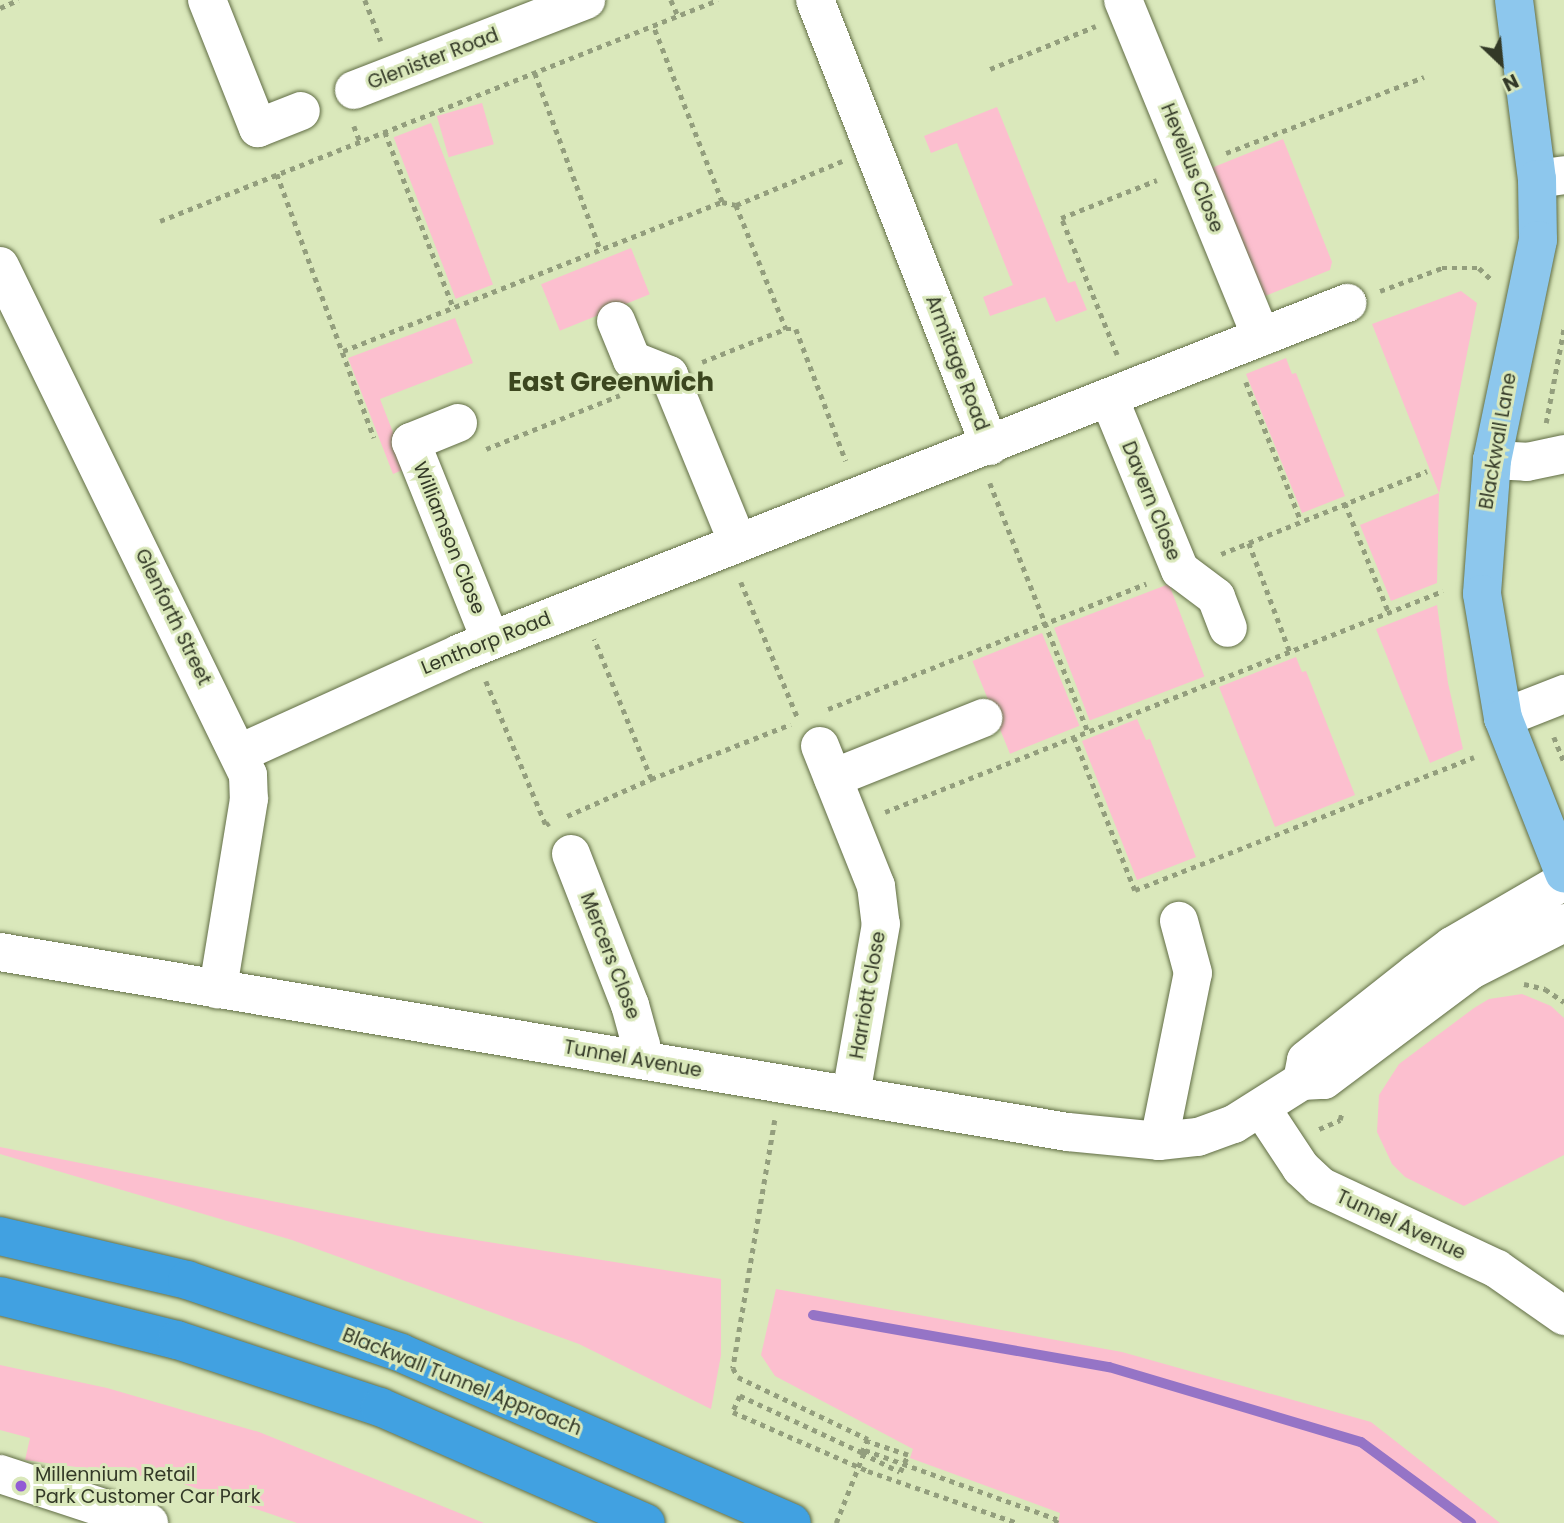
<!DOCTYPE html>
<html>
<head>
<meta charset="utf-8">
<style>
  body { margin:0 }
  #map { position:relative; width:1564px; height:1523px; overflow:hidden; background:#dae8bb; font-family:Poppins,sans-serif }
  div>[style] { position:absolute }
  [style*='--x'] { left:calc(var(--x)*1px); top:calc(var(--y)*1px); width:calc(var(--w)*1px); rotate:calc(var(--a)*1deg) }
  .green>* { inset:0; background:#fcbfcf; transform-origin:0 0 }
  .stream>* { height:10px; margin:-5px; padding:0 5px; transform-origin:5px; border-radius:5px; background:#9574c6 }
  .path>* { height:4.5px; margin-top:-2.25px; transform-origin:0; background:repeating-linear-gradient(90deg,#939e7d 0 5px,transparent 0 10px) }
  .roads { filter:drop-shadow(0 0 2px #616d45) drop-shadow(0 0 2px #616d45) }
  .minor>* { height:38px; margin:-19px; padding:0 19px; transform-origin:19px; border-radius:19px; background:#fff }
  .major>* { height:38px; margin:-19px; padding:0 19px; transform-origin:19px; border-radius:19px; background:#8dc7ed }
  .highway>* { height:38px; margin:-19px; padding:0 19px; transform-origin:19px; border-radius:19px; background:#41a1e1 }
  .path-bridge>* { height:4.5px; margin-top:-2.25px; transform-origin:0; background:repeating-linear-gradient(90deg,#939e7d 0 5px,transparent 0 10px) }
  .dots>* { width:19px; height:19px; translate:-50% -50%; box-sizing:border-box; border:4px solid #dae8bb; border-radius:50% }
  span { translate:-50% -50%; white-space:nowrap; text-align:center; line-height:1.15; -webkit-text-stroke:6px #dae8bb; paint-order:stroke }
  .street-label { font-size:19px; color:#333927 }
  .poi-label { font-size:19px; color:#333927 }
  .left { translate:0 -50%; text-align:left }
  .district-label { font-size:26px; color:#3c461f; font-weight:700 }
  .north { position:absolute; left:1466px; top:28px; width:70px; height:70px; -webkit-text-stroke:5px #dae8bb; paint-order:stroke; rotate:154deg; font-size:19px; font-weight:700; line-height:28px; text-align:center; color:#333927 }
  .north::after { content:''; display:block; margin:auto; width:24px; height:32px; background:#333927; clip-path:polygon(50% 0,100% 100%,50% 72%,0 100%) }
</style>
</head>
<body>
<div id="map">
  <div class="green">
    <div style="left:482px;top:103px;width:43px;height:47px;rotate:74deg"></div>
    <div style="clip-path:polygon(997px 107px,1068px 283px,1075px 281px,1087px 310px,1056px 322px,1045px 297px,990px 316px,983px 297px,1013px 285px,957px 143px,931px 153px,924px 136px)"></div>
    <div style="left:431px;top:123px;width:173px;height:40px;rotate:69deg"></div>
    <div style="clip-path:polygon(1283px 139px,1332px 262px,1330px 270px,1260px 298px,1209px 169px)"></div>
    <div style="left:631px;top:248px;width:50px;height:97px;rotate:68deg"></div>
    <div style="clip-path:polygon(1461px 291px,1477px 303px,1439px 494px,1437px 583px,1391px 601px,1360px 525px,1439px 493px,1372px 324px)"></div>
    <div style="clip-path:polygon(455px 318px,473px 363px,380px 399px,407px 468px,393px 474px,348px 358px)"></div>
    <div style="clip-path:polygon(1286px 358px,1292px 374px,1296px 373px,1345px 496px,1302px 513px,1246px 374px)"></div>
    <div style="left:1169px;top:584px;width:99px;height:123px;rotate:69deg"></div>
    <div style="clip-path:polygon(1437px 605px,1448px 683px,1463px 749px,1430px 763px,1376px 629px)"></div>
    <div style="left:1042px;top:633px;width:100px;height:75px;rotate:68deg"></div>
    <div style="clip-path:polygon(1296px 657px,1302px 672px,1306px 671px,1355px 795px,1275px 827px,1219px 687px)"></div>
    <div style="clip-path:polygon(1137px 719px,1146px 740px,1150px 739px,1196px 857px,1137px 880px,1082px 741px)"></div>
    <div style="clip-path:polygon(1522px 994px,1551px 1006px,1564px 1018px,1564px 1155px,1464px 1206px,1405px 1177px,1392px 1164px,1377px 1132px,1379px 1095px,1399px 1064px,1474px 1008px,1489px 999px)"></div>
    <div style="clip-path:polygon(0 1147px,432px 1233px,721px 1279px,721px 1355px,711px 1409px,579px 1344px,292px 1240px,0 1154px)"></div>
    <div style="clip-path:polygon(776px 1289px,1122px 1352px,1371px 1422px,1500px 1523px,1058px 1523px,1060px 1513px,910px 1458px,913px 1449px,775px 1376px,761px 1355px)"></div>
    <div style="clip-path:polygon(0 1365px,107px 1388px,259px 1432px,484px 1523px,297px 1523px,172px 1480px,25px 1460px,30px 1438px,0 1430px)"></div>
  </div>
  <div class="stream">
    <div style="--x:813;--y:1315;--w:301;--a:10"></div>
    <div style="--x:1109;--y:1367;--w:263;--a:16.6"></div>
    <div style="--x:1361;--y:1442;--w:137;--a:36.4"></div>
  </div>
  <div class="path">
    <div style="--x:365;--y:0;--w:44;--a:68.7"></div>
    <div style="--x:671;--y:0;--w:17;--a:66"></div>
    <div style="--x:0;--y:8;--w:20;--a:-24"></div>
    <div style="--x:990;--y:69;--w:114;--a:-22.1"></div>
    <div style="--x:535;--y:73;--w:190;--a:69.7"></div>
    <div style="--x:354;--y:126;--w:17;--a:69"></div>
    <div style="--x:385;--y:132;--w:190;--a:68.7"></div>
    <div style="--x:1226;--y:153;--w:212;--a:-21"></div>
    <div style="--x:277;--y:174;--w:281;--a:69.8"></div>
    <div style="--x:722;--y:202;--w:14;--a:12"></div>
    <div style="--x:736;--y:205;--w:134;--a:68"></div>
    <div style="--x:786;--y:329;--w:10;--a:0"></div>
    <div style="--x:796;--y:329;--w:141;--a:69.3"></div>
    <div style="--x:736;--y:205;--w:115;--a:-22.5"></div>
    <div style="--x:160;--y:221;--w:600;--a:-21.61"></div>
    <div style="--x:1380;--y:291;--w:66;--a:-20.4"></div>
    <div style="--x:1442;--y:268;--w:37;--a:0"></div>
    <div style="--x:1479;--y:268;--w:18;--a:43"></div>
    <div style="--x:343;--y:351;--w:407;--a:-21.5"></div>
    <div style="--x:722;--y:202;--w:189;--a:-111.4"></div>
    <div style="--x:1117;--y:355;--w:148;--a:-112.2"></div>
    <div style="--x:1061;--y:218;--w:103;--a:-21.6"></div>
    <div style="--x:702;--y:362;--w:89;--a:-21.7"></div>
    <div style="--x:1246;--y:382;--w:149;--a:68.4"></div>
    <div style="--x:1546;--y:423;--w:97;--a:-79.3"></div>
    <div style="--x:486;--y:449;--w:144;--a:-21.9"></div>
    <div style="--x:990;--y:483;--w:268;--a:68.5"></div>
    <div style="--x:1345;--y:503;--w:118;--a:68.2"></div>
    <div style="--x:1249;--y:543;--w:116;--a:69.4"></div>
    <div style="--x:1221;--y:554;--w:222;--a:-21.9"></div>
    <div style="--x:741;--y:582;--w:147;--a:67.3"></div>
    <div style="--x:486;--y:681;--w:156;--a:67.4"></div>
    <div style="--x:546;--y:825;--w:4;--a:-34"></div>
    <div style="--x:828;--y:709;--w:342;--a:-21.5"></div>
    <div style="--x:1074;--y:737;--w:165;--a:68.3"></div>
    <div style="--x:1135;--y:890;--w:364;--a:-21.4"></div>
    <div style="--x:1554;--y:737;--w:27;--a:68"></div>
    <div style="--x:651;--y:779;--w:150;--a:-21.4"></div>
    <div style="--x:885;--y:812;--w:600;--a:-21.61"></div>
    <div style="--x:567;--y:816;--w:92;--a:-23.8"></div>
    <div style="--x:651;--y:779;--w:151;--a:-112.2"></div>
    <div style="--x:1524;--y:984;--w:22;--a:13"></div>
    <div style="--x:1545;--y:989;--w:23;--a:34"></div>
    <div style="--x:775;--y:1120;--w:252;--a:99.6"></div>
    <div style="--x:733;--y:1368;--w:10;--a:61"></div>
    <div style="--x:738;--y:1377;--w:144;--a:25.5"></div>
    <div style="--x:868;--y:1439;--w:15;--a:113"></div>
    <div style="--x:862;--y:1453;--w:135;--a:-155"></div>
    <div style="--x:740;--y:1396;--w:17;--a:114"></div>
    <div style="--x:733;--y:1412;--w:147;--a:23.6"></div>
    <div style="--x:868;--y:1471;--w:158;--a:19.2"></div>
    <div style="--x:1319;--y:1129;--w:23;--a:-23"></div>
    <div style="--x:1340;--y:1120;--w:9;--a:-77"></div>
    <div style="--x:862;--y:1453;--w:42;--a:26.6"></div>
    <div style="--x:900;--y:1472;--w:19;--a:-65"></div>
    <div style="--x:908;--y:1455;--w:41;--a:-161.6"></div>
    <div style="--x:1055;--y:1523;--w:4;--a:-63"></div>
  </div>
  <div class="roads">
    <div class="minor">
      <div style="--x:207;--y:0;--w:138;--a:68.3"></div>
      <div style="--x:258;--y:128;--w:46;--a:-21.6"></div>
      <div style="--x:815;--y:0;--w:479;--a:68.6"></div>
      <div style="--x:1123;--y:0;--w:364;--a:67.7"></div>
      <div style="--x:354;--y:90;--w:249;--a:-21.2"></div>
      <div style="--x:1537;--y:179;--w:27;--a:-8"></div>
      <div style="--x:0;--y:266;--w:566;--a:64.02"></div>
      <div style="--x:248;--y:775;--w:24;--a:88"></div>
      <div style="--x:249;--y:799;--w:193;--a:99.3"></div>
      <div style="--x:616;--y:321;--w:42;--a:67.7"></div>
      <div style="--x:632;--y:360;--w:40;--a:22"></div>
      <div style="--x:669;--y:375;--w:179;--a:67.7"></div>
      <div style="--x:1109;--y:398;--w:186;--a:67.6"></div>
      <div style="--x:1180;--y:570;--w:45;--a:36.9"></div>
      <div style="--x:1216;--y:597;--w:33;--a:69"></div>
      <div style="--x:458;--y:423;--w:51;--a:158"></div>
      <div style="--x:411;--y:442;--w:214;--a:68.1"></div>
      <div style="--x:1492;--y:460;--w:35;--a:3"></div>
      <div style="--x:1527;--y:462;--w:38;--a:-12"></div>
      <div style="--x:1503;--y:718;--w:66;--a:-21.5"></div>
      <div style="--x:820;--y:746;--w:151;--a:68.2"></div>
      <div style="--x:876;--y:886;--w:38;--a:83"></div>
      <div style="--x:881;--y:924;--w:174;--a:100"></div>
      <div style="--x:240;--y:753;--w:242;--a:-24.4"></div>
      <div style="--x:460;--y:653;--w:954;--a:-21.53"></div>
      <div style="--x:833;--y:778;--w:162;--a:-21.8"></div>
      <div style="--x:571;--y:854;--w:162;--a:68.7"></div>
      <div style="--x:630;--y:1005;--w:41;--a:74.6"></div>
      <div style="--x:641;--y:1045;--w:15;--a:94"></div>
      <div style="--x:0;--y:952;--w:1083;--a:9.57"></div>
      <div style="--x:1068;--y:1132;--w:91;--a:5.6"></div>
      <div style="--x:1159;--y:1141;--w:39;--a:-6"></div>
      <div style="--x:1198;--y:1137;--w:38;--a:-20"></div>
      <div style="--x:1234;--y:1124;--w:80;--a:-32.3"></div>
      <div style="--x:1302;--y:1081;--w:22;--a:-3"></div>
      <div style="--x:1324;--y:1080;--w:184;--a:-36.8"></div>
      <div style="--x:1471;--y:970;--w:104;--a:-26.8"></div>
      <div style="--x:1302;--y:1081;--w:21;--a:-79"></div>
      <div style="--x:1306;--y:1060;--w:140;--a:-38.3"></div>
      <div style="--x:1416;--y:973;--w:45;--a:-36.9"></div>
      <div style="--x:1452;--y:946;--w:129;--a:-30.1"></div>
      <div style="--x:1262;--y:1109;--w:71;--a:56.5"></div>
      <div style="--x:1301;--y:1168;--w:26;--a:43"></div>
      <div style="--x:1320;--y:1186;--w:195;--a:25.1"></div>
      <div style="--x:1497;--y:1269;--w:82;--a:35"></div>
      <div style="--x:1159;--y:1141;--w:171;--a:-78.6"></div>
      <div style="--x:1193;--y:973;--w:54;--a:-105.1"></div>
      <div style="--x:0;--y:1474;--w:157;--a:18.2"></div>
    </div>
    <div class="major">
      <div style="--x:1514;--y:0;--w:180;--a:82.7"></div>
      <div style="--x:1537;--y:179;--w:61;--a:89.1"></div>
      <div style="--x:1538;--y:240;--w:225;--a:101.8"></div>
      <div style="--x:1492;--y:460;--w:134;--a:94.3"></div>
      <div style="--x:1482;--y:594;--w:126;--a:80.4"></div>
      <div style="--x:1503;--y:718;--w:167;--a:68.5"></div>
    </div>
    <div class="highway">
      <div style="--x:0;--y:1236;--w:192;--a:13.2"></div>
      <div style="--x:187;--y:1280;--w:226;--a:18.8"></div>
      <div style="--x:401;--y:1353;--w:426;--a:23.5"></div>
      <div style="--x:0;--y:1296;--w:182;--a:14"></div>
      <div style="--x:177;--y:1340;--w:214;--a:18.3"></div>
      <div style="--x:380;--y:1407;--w:290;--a:23.6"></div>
    </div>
  </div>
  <div class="path-bridge">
    <div style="--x:836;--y:1523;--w:79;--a:-68.3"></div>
    <div style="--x:865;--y:1450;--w:204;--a:19.8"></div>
  </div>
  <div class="dots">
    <div style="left:21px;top:1486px;background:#925cd5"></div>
  </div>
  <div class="street-label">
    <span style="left:433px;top:59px;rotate:-21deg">Glenister Road</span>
    <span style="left:1192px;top:168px;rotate:68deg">Hevelius Close</span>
    <span style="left:957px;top:363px;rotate:69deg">Armitage Road</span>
    <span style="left:1498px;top:441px;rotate:-80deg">Blackwall Lane</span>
    <span style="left:1151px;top:501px;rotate:68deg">Davern Close</span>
    <span style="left:449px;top:538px;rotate:68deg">Williamson Close</span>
    <span style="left:173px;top:617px;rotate:64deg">Glenforth Street</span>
    <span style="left:486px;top:643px;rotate:-22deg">Lenthorp Road</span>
    <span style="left:610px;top:956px;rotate:69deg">Mercers Close</span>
    <span style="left:868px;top:995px;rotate:-80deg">Harriott Close</span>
    <span style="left:633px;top:1059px;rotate:10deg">Tunnel Avenue</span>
    <span style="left:1401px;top:1225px;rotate:25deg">Tunnel Avenue</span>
    <span style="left:462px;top:1382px;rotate:22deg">Blackwall Tunnel Approach</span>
  </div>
  <div class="poi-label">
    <span class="left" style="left:35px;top:1486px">Millennium Retail<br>Park Customer Car Park</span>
  </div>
  <div class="district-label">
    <span style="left:611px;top:383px">East Greenwich</span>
  </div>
  <div class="north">N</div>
</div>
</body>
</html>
